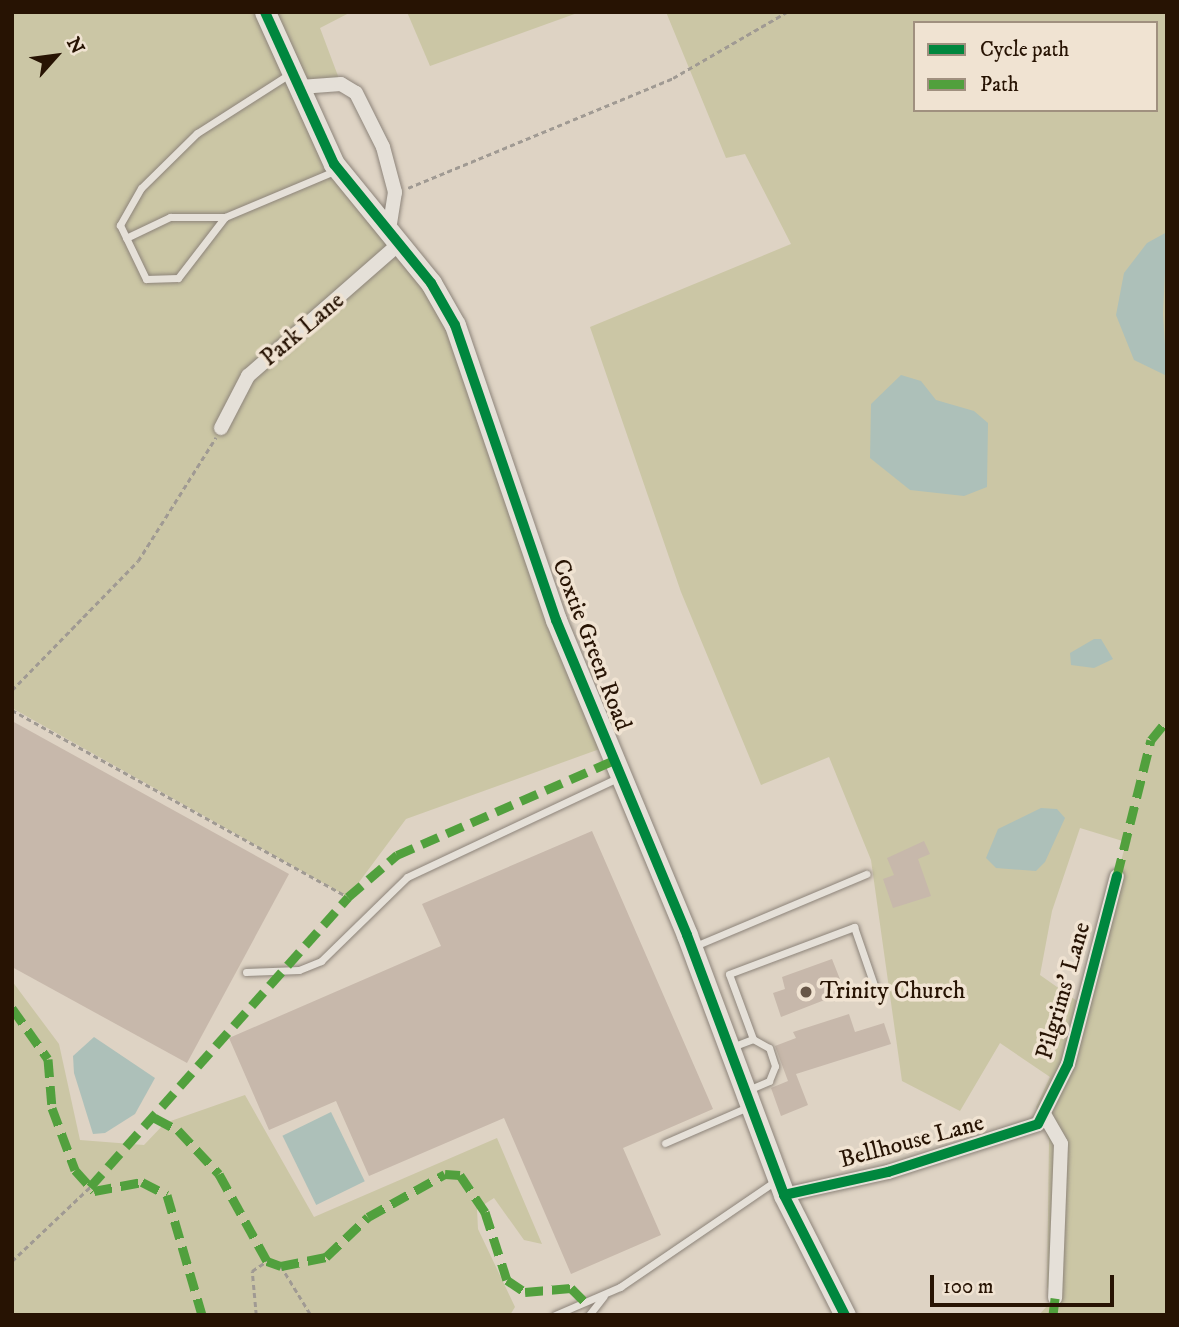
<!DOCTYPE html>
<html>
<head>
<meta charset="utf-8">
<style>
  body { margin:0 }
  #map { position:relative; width:1179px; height:1327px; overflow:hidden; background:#ded3c4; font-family:"IM FELL DW Pica",serif }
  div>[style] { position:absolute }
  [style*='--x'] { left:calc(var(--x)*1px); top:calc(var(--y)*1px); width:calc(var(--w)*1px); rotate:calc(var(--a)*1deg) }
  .green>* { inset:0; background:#cbc6a5 }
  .water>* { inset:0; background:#adc0b9; transform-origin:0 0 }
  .building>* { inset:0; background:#c7b8ab }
  .path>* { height:2.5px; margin-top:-1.25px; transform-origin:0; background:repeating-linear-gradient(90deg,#a09a93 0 5px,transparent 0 8.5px) }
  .roads { filter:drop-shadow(0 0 2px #8d847a) drop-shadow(0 0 2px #8d847a) }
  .lane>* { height:7px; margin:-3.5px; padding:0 3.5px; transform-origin:3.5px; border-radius:3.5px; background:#e5e0d8 }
  .street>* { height:14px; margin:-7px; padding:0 7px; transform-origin:7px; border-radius:7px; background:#e5e0d8 }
  .secondary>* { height:21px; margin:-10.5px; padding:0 10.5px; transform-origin:10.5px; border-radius:10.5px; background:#e5e0d8 }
  .quiet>* { height:9px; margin-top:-4.5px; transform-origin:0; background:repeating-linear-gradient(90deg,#51a03d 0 18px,transparent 0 27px) }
  .cycleway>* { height:10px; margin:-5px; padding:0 5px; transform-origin:5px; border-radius:5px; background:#00873e }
  .dots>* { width:19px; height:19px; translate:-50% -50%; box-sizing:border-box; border:4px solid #f0e3d2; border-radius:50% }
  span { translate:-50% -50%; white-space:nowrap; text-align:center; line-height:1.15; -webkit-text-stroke:7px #f0e3d2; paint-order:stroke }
  .street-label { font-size:24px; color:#271303 }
  .poi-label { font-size:24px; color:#271303 }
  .left { translate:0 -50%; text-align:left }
  .frame { position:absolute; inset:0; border:14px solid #271303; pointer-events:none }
  .legend { position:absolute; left:913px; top:21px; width:245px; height:91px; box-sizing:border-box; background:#f0e3d2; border:2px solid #a0907f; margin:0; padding:9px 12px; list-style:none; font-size:21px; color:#271303 }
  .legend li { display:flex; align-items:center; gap:14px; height:35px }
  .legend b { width:35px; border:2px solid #a0907f }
  .north { position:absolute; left:21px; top:21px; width:70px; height:70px; -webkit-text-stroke:5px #f0e3d2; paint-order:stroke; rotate:62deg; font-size:19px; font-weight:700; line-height:28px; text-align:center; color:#271303 }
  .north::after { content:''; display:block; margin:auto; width:24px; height:32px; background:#271303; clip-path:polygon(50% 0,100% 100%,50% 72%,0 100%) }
  .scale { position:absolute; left:930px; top:1275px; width:184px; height:32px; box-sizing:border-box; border:4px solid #271303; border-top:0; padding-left:9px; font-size:21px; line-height:24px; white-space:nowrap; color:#271303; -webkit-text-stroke:5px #f0e3d2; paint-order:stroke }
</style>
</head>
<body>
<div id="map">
  <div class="green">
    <div style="clip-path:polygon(12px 12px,351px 12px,320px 28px,341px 84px,308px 95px,344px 168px,431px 283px,608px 746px,406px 819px,348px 897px,12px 708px)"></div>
    <div style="clip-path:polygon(407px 12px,580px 12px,430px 66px)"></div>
    <div style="clip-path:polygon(evenodd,666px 12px,1167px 12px,1167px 1315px,1039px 1315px,1054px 1298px,1047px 1287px,1049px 1140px,1036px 1107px,1050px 1077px,1000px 1043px,960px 1111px,902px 1081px,871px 860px,829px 757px,761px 785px,681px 592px,590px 327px,791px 244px,745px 154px,726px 158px,666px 12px,915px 23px,1156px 23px,1156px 110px,915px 110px,915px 23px,666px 12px,1080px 828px,1126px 842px,1084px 1006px,1040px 975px,1052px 911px,1080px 828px)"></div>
    <div style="clip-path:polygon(12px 981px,59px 1044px,80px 1140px,144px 1145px,165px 1123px,245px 1095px,314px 1217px,497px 1138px,542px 1244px,524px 1240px,494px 1198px,477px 1209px,478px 1229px,515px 1307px,510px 1315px,12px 1315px)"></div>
  </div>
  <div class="water">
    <div style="clip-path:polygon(1167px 232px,1163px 314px,1167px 376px,1134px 360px,1116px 315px,1124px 273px,1147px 243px)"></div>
    <div style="clip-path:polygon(901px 375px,921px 381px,936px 400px,974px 411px,988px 423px,987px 487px,964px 496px,910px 490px,870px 458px,871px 404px)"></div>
    <div style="clip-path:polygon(1094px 639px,1101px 639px,1113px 659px,1094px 668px,1071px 665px,1070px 653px)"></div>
    <div style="clip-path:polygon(1041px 808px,1057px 809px,1065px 818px,1045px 862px,1036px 871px,996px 868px,986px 858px,998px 829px)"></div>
    <div style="clip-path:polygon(94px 1037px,155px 1078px,135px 1114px,105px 1133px,93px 1134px,74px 1073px,73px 1056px)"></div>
    <div style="left:331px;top:1112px;width:77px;height:54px;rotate:64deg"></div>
  </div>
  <div class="building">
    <div style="clip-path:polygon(12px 721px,289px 874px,187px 1063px,12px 967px)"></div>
    <div style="clip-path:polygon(592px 831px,713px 1109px,623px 1148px,661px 1235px,571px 1274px,504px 1118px,369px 1176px,336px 1101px,269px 1130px,229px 1038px,441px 946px,422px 904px)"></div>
    <div style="clip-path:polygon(924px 841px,930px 854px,918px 859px,931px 896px,893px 908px,883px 879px,894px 875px,887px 858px)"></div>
    <div style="clip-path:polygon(832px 959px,845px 992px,781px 1017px,773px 993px,785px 989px,782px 977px)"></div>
    <div style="clip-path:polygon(849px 1014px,855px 1032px,884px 1023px,891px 1044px,796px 1074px,808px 1105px,781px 1116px,771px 1088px,788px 1081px,775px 1046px,796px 1038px,793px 1032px)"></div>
  </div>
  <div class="path">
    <div style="--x:408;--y:188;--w:287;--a:-22.5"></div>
    <div style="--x:673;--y:78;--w:132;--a:-30.1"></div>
    <div style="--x:12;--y:690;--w:180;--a:-45.7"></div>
    <div style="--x:138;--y:561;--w:146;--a:-57.8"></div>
    <div style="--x:12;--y:710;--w:385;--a:29.1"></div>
    <div style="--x:12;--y:1261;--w:108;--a:-43.5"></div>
    <div style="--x:281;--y:1266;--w:57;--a:58.5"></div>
    <div style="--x:256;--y:1315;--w:44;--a:-95.2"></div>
    <div style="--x:252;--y:1271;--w:18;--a:-34"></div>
  </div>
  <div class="roads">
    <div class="lane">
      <div style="--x:291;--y:73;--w:112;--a:147.4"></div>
      <div style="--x:197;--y:133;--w:78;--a:135.5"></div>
      <div style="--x:141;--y:188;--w:43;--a:119.6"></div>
      <div style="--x:120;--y:225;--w:60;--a:64.3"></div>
      <div style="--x:146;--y:279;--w:32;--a:-2"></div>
      <div style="--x:178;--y:278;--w:77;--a:-52.4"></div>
      <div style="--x:225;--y:217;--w:121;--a:-22.8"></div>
      <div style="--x:126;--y:238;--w:49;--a:-25.5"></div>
      <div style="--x:170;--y:217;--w:55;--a:0"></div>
      <div style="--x:695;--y:946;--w:186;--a:-22.8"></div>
      <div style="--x:246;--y:972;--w:53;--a:-2.2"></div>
      <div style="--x:299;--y:970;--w:24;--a:-22"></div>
      <div style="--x:321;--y:961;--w:120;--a:-44.3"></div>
      <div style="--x:407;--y:877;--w:232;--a:-25.2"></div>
      <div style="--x:732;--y:1047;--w:22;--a:-21"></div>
      <div style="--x:753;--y:1039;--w:69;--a:-110.3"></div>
      <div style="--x:729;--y:974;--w:134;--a:-20.6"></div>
      <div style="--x:854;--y:927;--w:65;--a:71"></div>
      <div style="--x:748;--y:1090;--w:23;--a:-23"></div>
      <div style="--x:769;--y:1081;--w:16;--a:-68"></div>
      <div style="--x:775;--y:1066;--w:19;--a:-108"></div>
      <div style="--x:769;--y:1048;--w:18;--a:-151"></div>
      <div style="--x:665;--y:1143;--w:93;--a:-23.5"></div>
      <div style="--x:555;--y:1315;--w:71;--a:-23.3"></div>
      <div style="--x:620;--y:1287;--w:190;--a:-34.3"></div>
      <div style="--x:589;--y:1315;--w:24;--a:-52"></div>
    </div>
    <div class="street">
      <div style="--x:300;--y:87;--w:41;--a:-4.2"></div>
      <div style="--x:341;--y:84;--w:17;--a:31"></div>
      <div style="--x:356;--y:93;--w:60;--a:63.4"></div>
      <div style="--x:383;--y:147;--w:47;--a:75.1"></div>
      <div style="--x:395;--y:192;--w:36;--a:99"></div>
      <div style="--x:221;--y:428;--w:59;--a:-62.6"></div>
      <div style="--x:248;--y:376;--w:202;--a:-41.2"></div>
      <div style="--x:1044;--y:1114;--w:34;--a:60"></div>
      <div style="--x:1061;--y:1144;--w:154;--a:92.2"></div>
      <div style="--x:784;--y:1195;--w:107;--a:-12.5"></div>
      <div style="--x:888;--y:1172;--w:157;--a:-17.7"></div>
      <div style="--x:1038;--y:1124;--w:67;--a:-63.4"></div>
      <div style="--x:1068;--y:1064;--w:194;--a:-75.4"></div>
    </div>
    <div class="secondary">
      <div style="--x:265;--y:12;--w:167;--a:65.6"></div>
      <div style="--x:334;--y:164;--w:154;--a:50.8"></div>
      <div style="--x:431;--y:283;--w:48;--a:60.3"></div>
      <div style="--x:455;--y:325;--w:312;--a:71.1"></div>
      <div style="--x:556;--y:620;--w:341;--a:67.4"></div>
      <div style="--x:687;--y:935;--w:278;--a:69.5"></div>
      <div style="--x:784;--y:1195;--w:135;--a:63.1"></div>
    </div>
  </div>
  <div class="quiet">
    <div style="--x:1117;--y:876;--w:140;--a:-76"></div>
    <div style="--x:1151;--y:740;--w:26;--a:-51"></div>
    <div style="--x:12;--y:1008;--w:62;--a:54.8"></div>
    <div style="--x:48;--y:1059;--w:49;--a:85.3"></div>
    <div style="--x:52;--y:1108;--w:66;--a:69.6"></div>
    <div style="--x:75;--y:1170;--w:28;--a:48"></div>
    <div style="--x:94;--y:1191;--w:49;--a:-10.6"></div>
    <div style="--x:142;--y:1182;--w:28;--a:27"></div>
    <div style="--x:167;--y:1195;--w:125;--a:73.7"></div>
    <div style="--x:155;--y:1118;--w:26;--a:28"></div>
    <div style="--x:178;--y:1130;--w:60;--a:47"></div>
    <div style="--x:219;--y:1174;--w:99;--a:61.1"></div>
    <div style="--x:267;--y:1261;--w:15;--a:20"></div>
    <div style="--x:281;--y:1266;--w:46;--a:-11.3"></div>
    <div style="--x:326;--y:1257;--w:58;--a:-43.6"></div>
    <div style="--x:368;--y:1217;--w:88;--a:-29.2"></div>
    <div style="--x:445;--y:1174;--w:15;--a:4"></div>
    <div style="--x:460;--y:1175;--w:45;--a:56"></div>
    <div style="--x:485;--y:1212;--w:71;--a:72.1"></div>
    <div style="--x:507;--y:1280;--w:22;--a:34"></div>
    <div style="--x:525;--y:1292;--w:46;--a:-5"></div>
    <div style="--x:571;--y:1288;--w:20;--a:45"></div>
    <div style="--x:90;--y:1187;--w:388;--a:-48.3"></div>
    <div style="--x:348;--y:897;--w:65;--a:-40.6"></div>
    <div style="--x:397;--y:855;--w:237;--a:-23.6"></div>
    <div style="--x:1053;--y:1315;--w:17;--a:-83"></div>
  </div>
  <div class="cycleway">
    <div style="--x:265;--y:12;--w:167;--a:65.6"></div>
    <div style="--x:334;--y:164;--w:154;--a:50.8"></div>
    <div style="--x:431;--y:283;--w:48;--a:60.3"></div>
    <div style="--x:455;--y:325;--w:312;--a:71.1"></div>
    <div style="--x:556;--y:620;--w:341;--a:67.4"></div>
    <div style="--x:687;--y:935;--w:278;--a:69.5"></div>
    <div style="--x:784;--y:1195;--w:135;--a:63.1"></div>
    <div style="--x:784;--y:1195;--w:107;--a:-12.5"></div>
    <div style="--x:888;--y:1172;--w:157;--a:-17.7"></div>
    <div style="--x:1038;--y:1124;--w:67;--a:-63.4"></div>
    <div style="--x:1068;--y:1064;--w:194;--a:-75.4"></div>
  </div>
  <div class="dots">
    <div style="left:806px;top:992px;background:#675647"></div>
  </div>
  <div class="street-label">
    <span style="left:303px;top:330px;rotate:-40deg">Park Lane</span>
    <span style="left:591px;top:645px;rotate:69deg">Coxtie Green Road</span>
    <span style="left:1064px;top:991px;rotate:-74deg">Pilgrims' Lane</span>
    <span style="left:912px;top:1142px;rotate:-15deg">Bellhouse Lane</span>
  </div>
  <div class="poi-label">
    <span class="left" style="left:820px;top:992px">Trinity Church</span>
  </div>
  <div class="frame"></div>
  <ul class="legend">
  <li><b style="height:9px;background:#00873e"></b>Cycle path</li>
  <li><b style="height:9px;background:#51a03d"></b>Path</li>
  </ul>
  <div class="north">N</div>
  <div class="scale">100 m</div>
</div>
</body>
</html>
